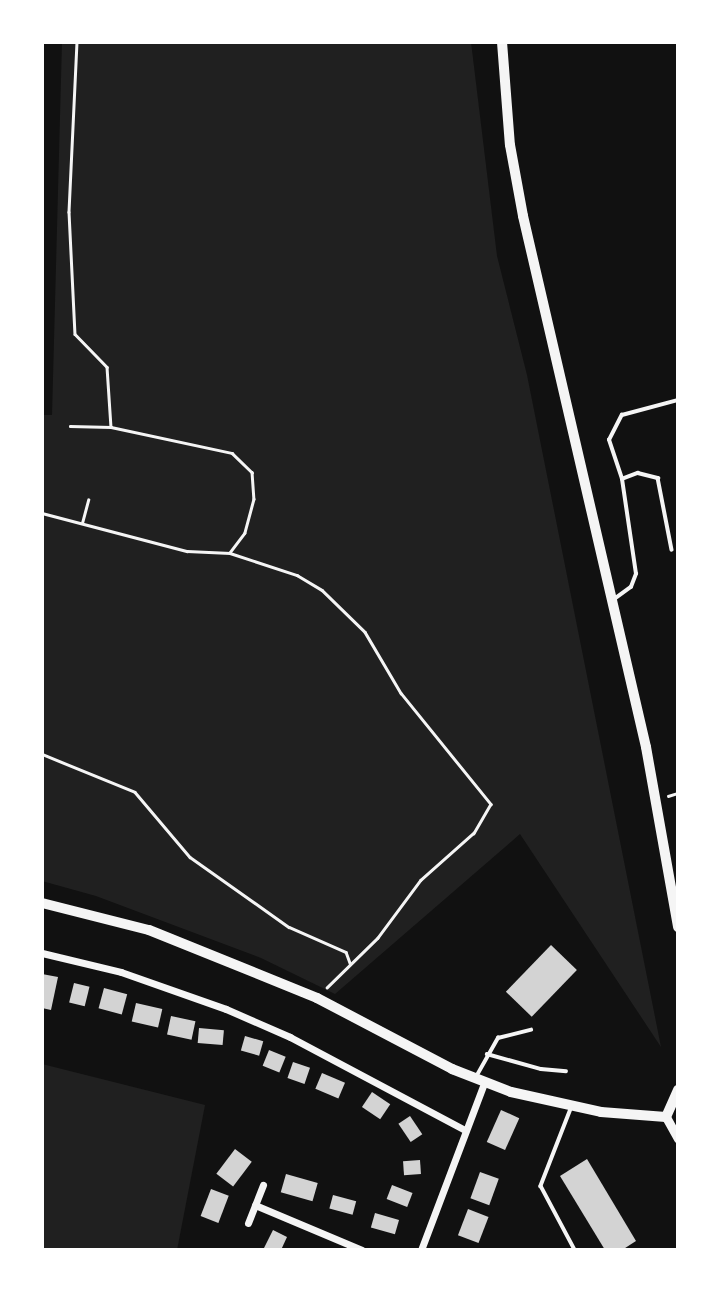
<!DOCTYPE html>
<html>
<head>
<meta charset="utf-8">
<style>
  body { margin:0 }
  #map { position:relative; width:720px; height:1292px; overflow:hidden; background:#111; font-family:Ubuntu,sans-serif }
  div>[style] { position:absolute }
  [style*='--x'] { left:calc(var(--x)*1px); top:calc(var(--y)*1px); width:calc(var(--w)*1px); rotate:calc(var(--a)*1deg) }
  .green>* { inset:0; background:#202020 }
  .building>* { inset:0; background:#d3d3d3; transform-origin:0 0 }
  .path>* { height:2.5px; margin:-1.25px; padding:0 1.25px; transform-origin:1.25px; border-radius:1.25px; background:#f5f5f5 }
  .service>* { height:3.5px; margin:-1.75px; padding:0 1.75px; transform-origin:1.75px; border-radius:1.75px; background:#f5f5f5 }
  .minor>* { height:7px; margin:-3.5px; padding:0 3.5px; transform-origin:3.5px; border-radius:3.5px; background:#f5f5f5 }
  .tertiary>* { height:9px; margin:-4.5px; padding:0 4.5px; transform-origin:4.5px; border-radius:4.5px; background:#f5f5f5 }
  .primary>* { height:10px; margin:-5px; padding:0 5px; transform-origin:5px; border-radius:5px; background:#f5f5f5 }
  span { translate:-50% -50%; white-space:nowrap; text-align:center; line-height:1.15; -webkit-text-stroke:5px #fff; paint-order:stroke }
  .frame { position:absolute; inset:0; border:44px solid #fff; pointer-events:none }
</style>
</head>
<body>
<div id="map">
  <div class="green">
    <div style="clip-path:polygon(62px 42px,471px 42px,497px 256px,527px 375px,661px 1047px,520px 834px,335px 994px,261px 958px,96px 896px,42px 881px,42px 415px,52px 415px)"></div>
    <div style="clip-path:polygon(42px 1064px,205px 1105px,177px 1250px,42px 1250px)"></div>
  </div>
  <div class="building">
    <div style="left:551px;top:945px;width:36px;height:65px;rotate:44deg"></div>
    <div style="clip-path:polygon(42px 974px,58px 977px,51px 1010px,42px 1008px)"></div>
    <div style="left:74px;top:983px;width:16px;height:20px;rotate:14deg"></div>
    <div style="left:104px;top:988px;width:24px;height:21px;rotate:15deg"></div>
    <div style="left:136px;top:1003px;width:27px;height:19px;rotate:13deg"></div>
    <div style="left:171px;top:1016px;width:25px;height:19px;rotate:12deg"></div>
    <div style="left:199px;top:1028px;width:25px;height:15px;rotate:5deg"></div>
    <div style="left:245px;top:1036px;width:19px;height:15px;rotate:16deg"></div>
    <div style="left:269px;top:1050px;width:18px;height:17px;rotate:22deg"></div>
    <div style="left:293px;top:1062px;width:18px;height:17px;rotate:19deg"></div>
    <div style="left:322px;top:1073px;width:25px;height:17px;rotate:23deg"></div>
    <div style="left:372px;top:1092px;width:22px;height:18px;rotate:34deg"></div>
    <div style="left:501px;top:1110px;width:20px;height:35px;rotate:24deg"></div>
    <div style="left:410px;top:1116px;width:22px;height:14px;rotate:56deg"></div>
    <div style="left:235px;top:1149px;width:21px;height:31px;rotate:37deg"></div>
    <div style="clip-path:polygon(587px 1159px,636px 1241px,622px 1250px,605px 1250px,560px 1176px)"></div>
    <div style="left:420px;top:1160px;width:14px;height:17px;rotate:86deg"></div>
    <div style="left:480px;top:1172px;width:20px;height:28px;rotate:20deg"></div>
    <div style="left:286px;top:1174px;width:33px;height:19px;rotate:16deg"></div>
    <div style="left:392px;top:1185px;width:22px;height:15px;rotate:21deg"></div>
    <div style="left:211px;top:1189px;width:19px;height:29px;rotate:21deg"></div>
    <div style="left:333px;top:1195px;width:24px;height:14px;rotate:15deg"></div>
    <div style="left:468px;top:1209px;width:22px;height:28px;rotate:21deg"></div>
    <div style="left:375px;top:1213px;width:25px;height:15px;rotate:16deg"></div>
    <div style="clip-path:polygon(273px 1230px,287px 1237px,281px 1250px,263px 1250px)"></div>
  </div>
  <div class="path">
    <div style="--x:77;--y:42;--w:170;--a:92.7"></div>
    <div style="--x:69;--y:212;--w:122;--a:87.2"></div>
    <div style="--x:75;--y:334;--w:46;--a:45.9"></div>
    <div style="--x:107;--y:367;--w:60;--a:86.2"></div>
    <div style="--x:70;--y:426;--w:41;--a:1.4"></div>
    <div style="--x:111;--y:427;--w:124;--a:12.1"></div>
    <div style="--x:232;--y:453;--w:28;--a:44"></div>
    <div style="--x:252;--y:472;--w:27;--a:86"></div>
    <div style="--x:254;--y:499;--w:35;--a:105"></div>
    <div style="--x:245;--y:533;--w:25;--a:127"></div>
    <div style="--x:42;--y:513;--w:150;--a:14.7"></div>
    <div style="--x:187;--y:551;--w:43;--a:2.7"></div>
    <div style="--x:230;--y:553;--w:71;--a:18.2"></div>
    <div style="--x:297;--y:575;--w:29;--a:31"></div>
    <div style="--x:322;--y:590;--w:60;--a:44.3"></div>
    <div style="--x:365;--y:632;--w:71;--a:59.5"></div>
    <div style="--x:401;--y:693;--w:143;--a:51"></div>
    <div style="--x:491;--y:804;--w:34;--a:120"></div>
    <div style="--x:474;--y:833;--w:71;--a:138.4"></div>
    <div style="--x:421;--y:880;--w:72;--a:126.6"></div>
    <div style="--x:378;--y:938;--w:71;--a:135.6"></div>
    <div style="--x:82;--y:523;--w:24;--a:-75"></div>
    <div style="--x:42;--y:754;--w:100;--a:22.2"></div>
    <div style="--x:135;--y:792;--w:85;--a:49.8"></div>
    <div style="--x:190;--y:857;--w:121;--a:35.3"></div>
    <div style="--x:289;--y:927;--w:62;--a:23.7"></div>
    <div style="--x:346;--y:952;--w:12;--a:70"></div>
    <div style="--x:668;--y:796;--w:10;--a:-17"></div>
  </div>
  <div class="service">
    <div style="--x:622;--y:479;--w:17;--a:-21"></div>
    <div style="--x:638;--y:473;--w:21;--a:14"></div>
    <div style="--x:658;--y:478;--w:73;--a:79"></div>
    <div style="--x:613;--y:600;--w:22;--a:-36"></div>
    <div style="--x:631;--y:587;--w:14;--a:-69"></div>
    <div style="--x:636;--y:574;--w:96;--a:-98.4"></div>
    <div style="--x:622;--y:479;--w:41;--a:-108.4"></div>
    <div style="--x:609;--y:440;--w:28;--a:-63"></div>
    <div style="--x:622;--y:415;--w:58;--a:-15"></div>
    <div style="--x:487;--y:1054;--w:56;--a:15.5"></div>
    <div style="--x:541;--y:1069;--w:25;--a:5"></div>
    <div style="--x:476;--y:1077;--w:45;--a:-60.6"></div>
    <div style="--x:498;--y:1038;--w:34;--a:-14"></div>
    <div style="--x:571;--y:1109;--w:83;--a:111.3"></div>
    <div style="--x:541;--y:1186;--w:72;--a:62"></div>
  </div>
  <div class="minor">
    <div style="--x:42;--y:953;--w:81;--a:13.5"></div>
    <div style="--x:121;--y:972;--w:111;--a:19.4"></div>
    <div style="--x:226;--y:1009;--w:70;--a:23.6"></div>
    <div style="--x:290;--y:1037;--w:196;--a:28"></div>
    <div style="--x:255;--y:1205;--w:116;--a:22.8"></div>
    <div style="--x:248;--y:1223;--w:41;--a:-68.5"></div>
    <div style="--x:421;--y:1250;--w:178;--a:-69.3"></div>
  </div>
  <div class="tertiary">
    <div style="--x:666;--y:1117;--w:25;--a:61"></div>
  </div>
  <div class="primary">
    <div style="--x:502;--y:42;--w:103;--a:85.6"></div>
    <div style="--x:510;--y:145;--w:72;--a:79.6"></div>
    <div style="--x:523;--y:216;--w:545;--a:76.96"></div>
    <div style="--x:646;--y:747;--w:183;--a:79.9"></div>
    <div style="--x:42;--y:903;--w:110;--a:14.2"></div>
    <div style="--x:149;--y:930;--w:181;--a:22"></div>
    <div style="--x:317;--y:998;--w:153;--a:27.7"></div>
    <div style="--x:452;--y:1069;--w:63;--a:21.3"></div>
    <div style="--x:511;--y:1092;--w:92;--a:12.5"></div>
    <div style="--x:601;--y:1112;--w:65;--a:4.4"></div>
    <div style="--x:666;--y:1117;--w:30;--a:-66"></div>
  </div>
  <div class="frame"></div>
</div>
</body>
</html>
